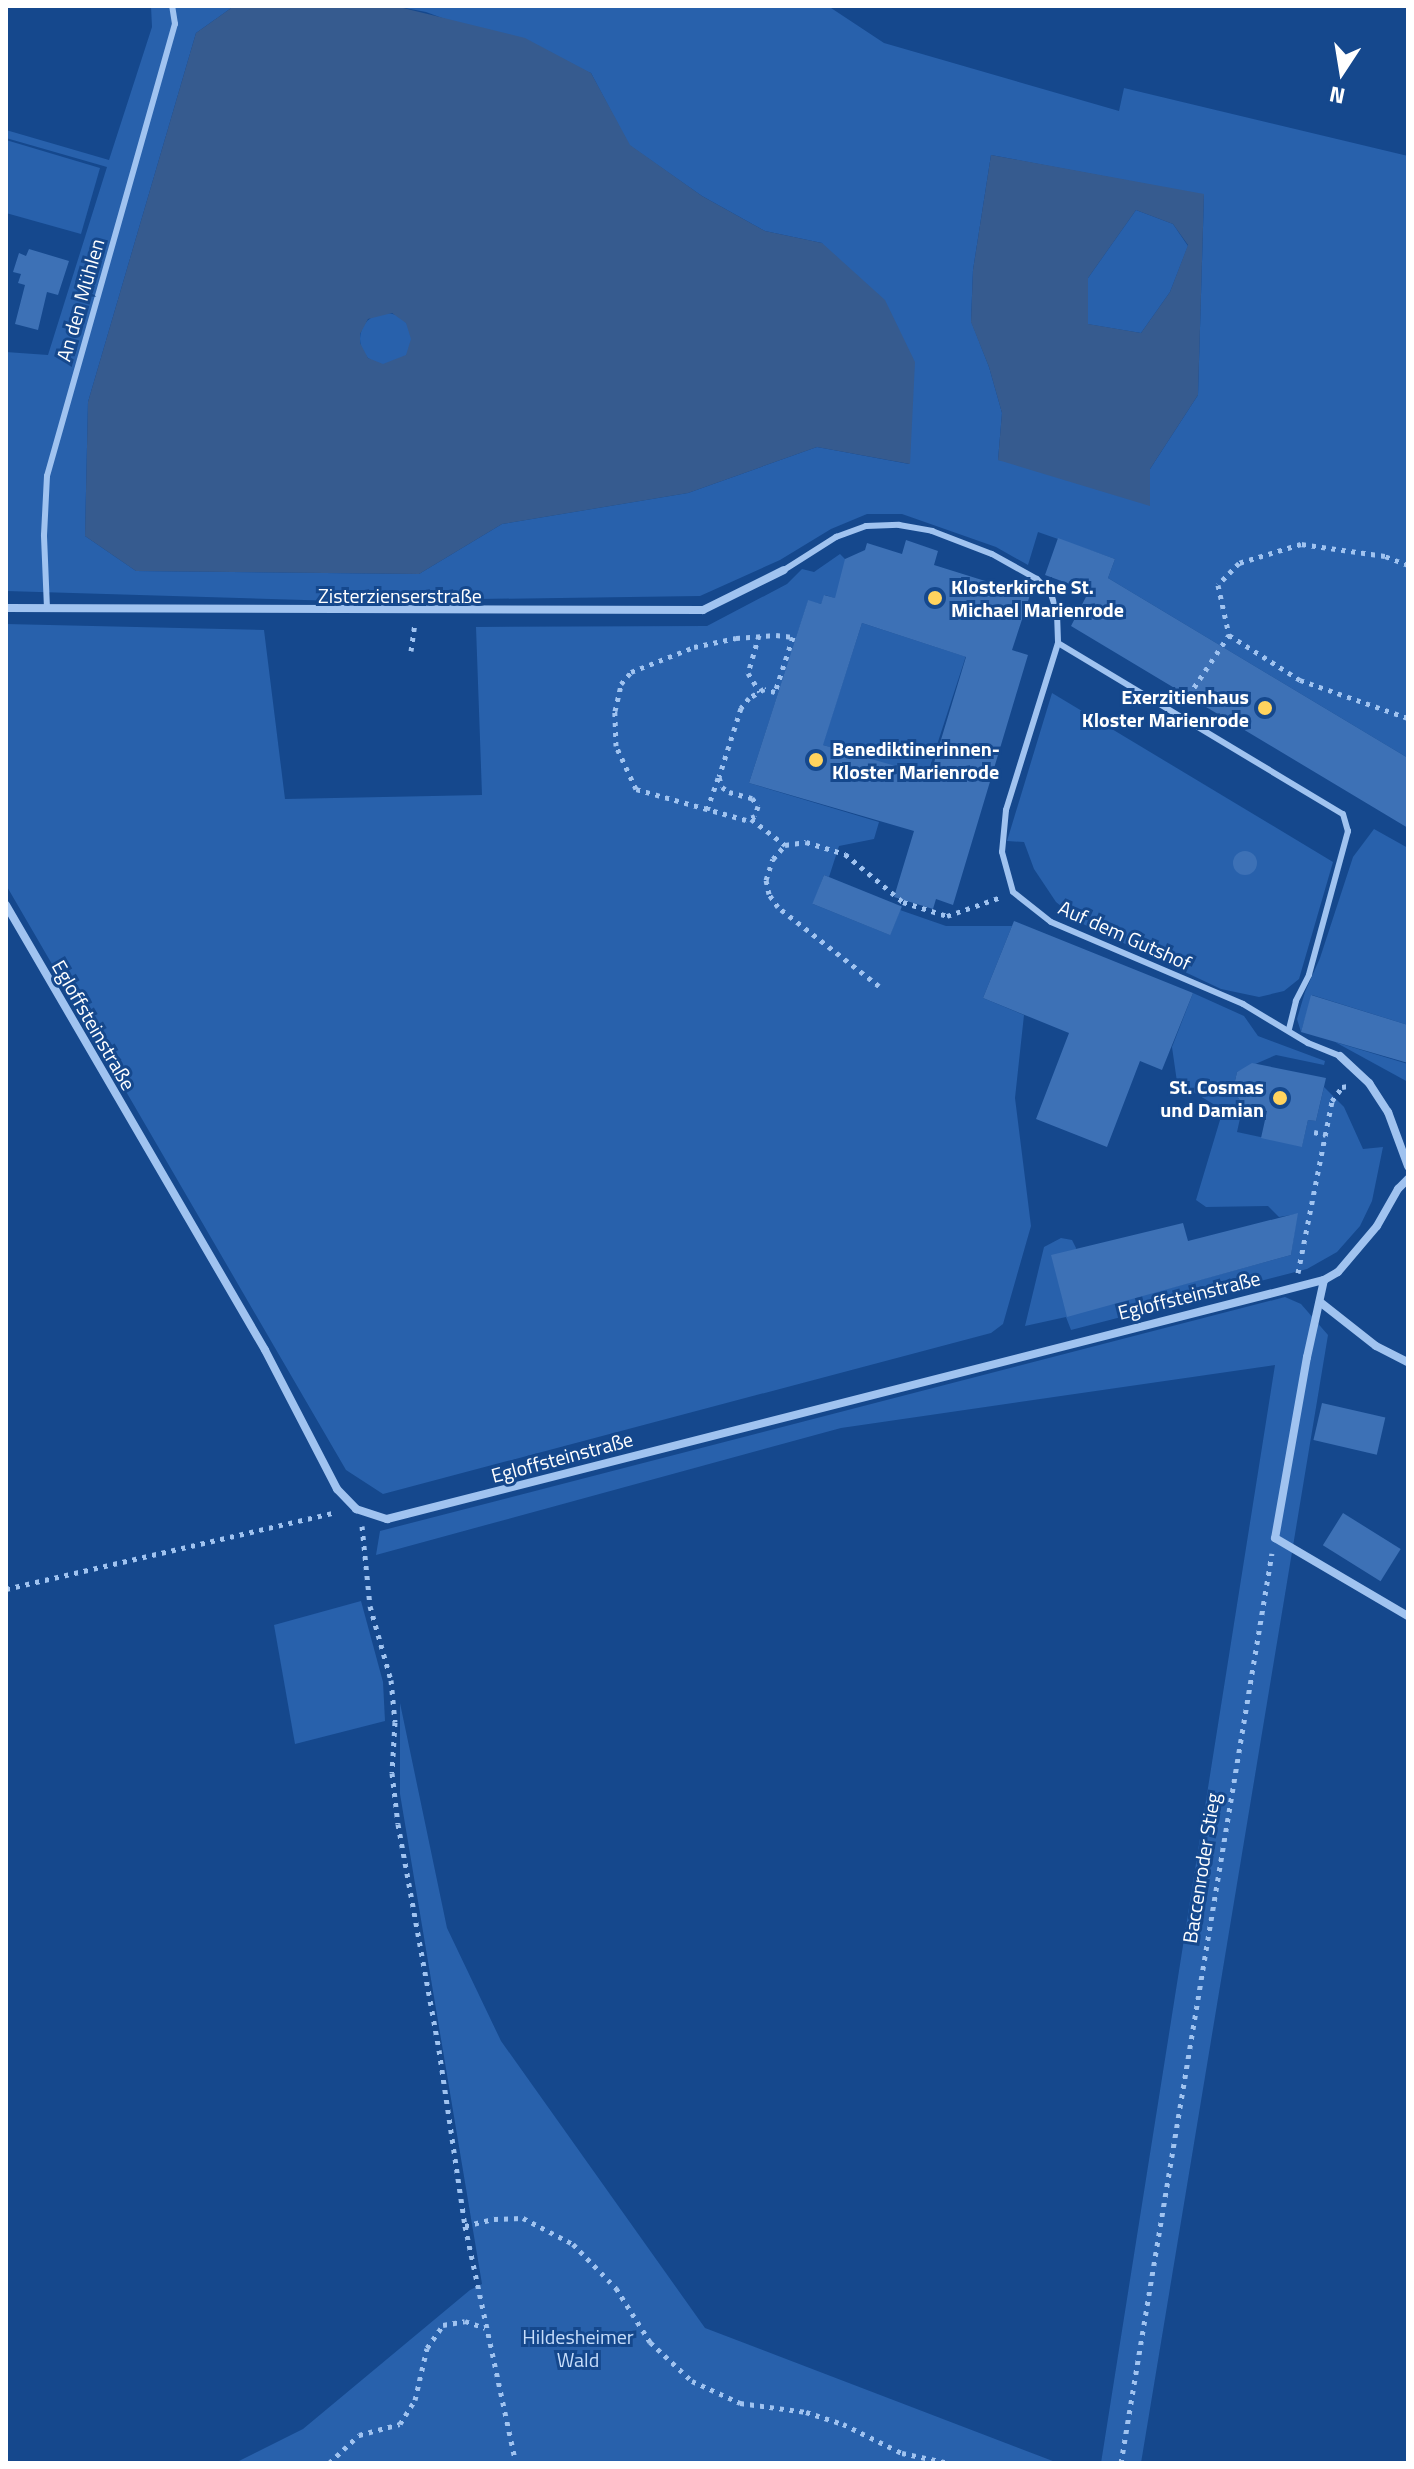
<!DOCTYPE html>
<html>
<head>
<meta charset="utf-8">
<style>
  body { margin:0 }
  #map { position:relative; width:1414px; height:2469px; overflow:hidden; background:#15488d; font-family:"Titillium Web",sans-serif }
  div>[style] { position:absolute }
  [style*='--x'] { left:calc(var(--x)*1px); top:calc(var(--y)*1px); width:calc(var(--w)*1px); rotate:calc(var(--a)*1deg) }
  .green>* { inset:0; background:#2861ac; transform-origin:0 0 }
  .round { border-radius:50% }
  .water>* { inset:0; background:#365b8f }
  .building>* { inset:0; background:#3d71b6; transform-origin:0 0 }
  .path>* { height:5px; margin-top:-2.5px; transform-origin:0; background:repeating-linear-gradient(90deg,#a0c3f0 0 4px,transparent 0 10px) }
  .service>* { height:6px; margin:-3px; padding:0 3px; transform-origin:3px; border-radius:3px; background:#a0c3f0 }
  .minor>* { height:8px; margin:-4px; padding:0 4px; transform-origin:4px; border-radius:4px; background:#a0c3f0 }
  .dots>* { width:22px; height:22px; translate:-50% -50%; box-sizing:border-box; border:4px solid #15488d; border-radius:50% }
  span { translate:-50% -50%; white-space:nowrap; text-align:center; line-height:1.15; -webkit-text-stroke:6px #15488d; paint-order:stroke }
  .street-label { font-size:20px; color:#fff }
  .poi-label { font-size:20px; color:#fff; font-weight:700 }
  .left { translate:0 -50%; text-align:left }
  .right { translate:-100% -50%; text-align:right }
  .park-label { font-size:20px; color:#c6ddfb }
  .frame { position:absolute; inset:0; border:8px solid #fff; pointer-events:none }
  .north { position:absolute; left:1302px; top:32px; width:80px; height:80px; -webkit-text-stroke:6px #15488d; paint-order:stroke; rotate:192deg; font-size:22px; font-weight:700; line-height:32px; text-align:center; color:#fff }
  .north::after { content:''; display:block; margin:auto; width:28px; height:36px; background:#fff; clip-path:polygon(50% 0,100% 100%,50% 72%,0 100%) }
</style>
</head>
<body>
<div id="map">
  <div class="green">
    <div style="clip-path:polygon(evenodd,151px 6px,234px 6px,196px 33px,88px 402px,85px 536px,136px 571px,419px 574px,502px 524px,688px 493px,817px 447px,909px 464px,822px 243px,765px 231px,702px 196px,629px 145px,591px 73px,426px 12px,395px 6px,828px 6px,884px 43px,1119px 111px,1124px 88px,1408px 156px,1408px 758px,1108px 578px,1115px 559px,1038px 532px,1028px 565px,996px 547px,902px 514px,867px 514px,831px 529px,780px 560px,700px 596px,338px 601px,6px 591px,6px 352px,48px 355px,107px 167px,6px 138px,6px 130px,109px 160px,152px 27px,151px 6px,991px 155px,1204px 195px,1198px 395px,1150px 469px,998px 460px,1002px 413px,989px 367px,971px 321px,973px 270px,991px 155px)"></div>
    <div style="clip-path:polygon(6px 140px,100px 168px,81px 234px,6px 213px)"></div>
    <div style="clip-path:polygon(1136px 210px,1173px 224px,1188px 246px,1170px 292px,1141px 333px,1087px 324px,1088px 278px)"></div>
    <div class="round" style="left:360px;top:313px;width:52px;height:52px"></div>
    <div style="clip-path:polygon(840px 554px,845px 559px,847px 602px,825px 595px,821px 604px,808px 601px,749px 783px,879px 822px,874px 839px,839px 846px,829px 877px,824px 875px,813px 904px,890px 935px,900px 910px,946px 926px,1012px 926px,983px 998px,1024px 1015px,1015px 1098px,1031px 1226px,1003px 1324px,991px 1333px,383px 1494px,346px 1470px,6px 885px,6px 624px,264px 630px,285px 799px,482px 795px,476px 627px,707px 626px,787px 584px,802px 569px,814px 572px)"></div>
    <div style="left:862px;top:623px;width:109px;height:128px;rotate:18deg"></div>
    <div style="clip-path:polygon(1052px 693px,1333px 862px,1299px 979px,1284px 991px,1259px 997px,1221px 989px,1083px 924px,1056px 902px,1034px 869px,1024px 842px,1007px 841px)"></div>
    <div style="clip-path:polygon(1374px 829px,1408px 848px,1408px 1025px,1312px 995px,1301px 1032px,1297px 1019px,1305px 992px,1320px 958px,1353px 857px)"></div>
    <div style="clip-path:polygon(1193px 993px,1244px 1016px,1258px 1036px,1325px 1061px,1324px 1065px,1276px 1055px,1237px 1072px,1233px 1090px,1243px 1105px,1237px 1132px,1302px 1146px,1308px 1120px,1316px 1121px,1324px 1087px,1344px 1107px,1363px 1149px,1383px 1147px,1372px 1201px,1360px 1226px,1337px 1252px,1307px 1269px,1071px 1330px,1066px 1317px,1025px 1326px,1044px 1247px,1061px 1238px,1072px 1240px,1076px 1248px,1067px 1316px,1291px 1255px,1297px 1214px,1279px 1217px,1268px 1206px,1206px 1207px,1196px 1200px,1223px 1110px,1177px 1082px,1172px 1047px)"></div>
    <div style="clip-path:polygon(1335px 1042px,1408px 1064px,1408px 1082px)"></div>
    <div style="clip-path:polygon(1285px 1297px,1301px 1304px,1328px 1335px,1141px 2463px,1101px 2463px,1275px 1365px,841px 1428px,376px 1555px,380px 1531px)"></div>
    <div style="clip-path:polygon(361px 1601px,383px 1682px,385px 1721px,295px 1744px,274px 1625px)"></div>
    <div style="clip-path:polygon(400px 1703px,447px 1928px,501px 2041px,705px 2328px,1058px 2463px,235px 2463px,303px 2429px,470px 2290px,482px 2284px,400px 1794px)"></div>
  </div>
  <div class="water">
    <div style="clip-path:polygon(evenodd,234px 6px,395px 6px,525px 38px,591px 73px,630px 145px,702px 196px,765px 231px,822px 243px,885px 300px,915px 362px,910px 464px,817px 447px,688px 493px,502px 524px,419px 574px,136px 571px,85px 536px,88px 402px,196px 33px,234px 6px,392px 313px,406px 323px,411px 339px,406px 355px,383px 364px,368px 358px,360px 343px,360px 334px,368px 319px,392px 313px)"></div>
    <div style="clip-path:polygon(evenodd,991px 155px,1204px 194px,1198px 395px,1150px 469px,1150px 506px,998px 460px,1002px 413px,989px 367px,971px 322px,973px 270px,991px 155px,1136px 210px,1173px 224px,1188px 245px,1170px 292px,1141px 333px,1088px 324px,1088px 278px,1136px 210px)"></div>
  </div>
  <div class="building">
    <div style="clip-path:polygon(29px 249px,69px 261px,58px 295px,47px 292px,38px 330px,15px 324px,25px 285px,18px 283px,21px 274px,13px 272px,19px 253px,26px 256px)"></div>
    <div style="clip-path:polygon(1058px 538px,1115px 559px,1108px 578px,1408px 758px,1408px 828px,1071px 626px,1089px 591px,1045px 575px)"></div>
    <div style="clip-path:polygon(evenodd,906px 540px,938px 551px,934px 565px,1030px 595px,1012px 650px,1028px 655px,953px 905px,936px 899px,933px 909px,894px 897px,914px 831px,749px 783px,808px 600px,821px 604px,824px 595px,835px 598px,845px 559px,865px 550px,867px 543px,902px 554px,906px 540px,862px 623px,966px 657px,930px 776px,823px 745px,862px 623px)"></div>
    <div class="round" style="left:1233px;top:851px;width:24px;height:24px"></div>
    <div style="left:824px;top:875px;width:84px;height:31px;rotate:22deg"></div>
    <div style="clip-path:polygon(1014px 921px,1193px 993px,1162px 1070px,1140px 1061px,1107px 1147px,1036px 1119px,1069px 1033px,983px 998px)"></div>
    <div style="clip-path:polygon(1311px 995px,1408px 1025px,1408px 1063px,1301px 1032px)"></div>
    <div style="clip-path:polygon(1252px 1063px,1326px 1078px,1316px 1121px,1308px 1120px,1302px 1147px,1261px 1138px,1267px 1111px,1243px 1105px,1233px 1090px,1237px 1072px)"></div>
    <div style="clip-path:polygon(1298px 1213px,1291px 1255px,1067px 1317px,1051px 1255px,1183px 1223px,1188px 1241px)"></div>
    <div style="left:1322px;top:1403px;width:65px;height:38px;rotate:13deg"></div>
    <div style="left:1343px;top:1513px;width:68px;height:38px;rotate:32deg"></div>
  </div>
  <div class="path">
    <div style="--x:1408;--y:565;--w:25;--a:-159"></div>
    <div style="--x:1385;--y:556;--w:85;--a:-171.9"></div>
    <div style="--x:1301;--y:544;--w:65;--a:163"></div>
    <div style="--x:1239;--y:563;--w:30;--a:134"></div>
    <div style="--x:1218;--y:585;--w:51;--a:77.6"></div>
    <div style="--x:1229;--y:635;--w:84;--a:32.4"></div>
    <div style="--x:1300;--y:680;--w:114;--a:19.4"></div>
    <div style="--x:759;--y:635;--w:40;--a:106"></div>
    <div style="--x:748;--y:673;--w:22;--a:58"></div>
    <div style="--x:776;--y:635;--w:17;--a:7"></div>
    <div style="--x:793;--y:637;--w:58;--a:108.1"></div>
    <div style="--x:775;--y:692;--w:11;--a:-165"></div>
    <div style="--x:764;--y:689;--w:17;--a:149"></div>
    <div style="--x:749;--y:698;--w:13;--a:129"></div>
    <div style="--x:741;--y:708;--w:72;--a:107.7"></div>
    <div style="--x:719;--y:777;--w:10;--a:73"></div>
    <div style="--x:722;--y:787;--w:9;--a:36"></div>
    <div style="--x:729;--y:792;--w:24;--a:15"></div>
    <div style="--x:752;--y:798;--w:10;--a:53"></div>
    <div style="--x:758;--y:806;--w:10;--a:107"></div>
    <div style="--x:755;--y:816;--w:10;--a:156"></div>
    <div style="--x:746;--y:820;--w:114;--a:-164.3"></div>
    <div style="--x:636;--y:789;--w:47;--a:-114.9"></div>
    <div style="--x:616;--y:746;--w:35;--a:-92"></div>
    <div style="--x:615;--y:711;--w:28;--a:-77"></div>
    <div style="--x:621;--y:684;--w:16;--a:-50"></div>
    <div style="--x:631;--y:672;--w:68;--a:-21.6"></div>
    <div style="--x:694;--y:647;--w:43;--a:-12.1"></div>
    <div style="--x:736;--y:638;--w:40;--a:-4.3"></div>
    <div style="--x:411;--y:651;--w:27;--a:-82"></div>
    <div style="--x:1183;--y:704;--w:83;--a:-56.3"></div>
    <div style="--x:707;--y:810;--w:34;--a:-71"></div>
    <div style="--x:751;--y:819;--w:43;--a:37.4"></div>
    <div style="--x:879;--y:986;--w:128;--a:-142"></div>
    <div style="--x:778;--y:907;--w:16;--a:-125"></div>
    <div style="--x:769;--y:894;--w:14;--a:-102"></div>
    <div style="--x:766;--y:880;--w:22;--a:-72"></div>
    <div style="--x:773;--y:859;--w:18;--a:-49"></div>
    <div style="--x:785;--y:845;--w:21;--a:-8"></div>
    <div style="--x:806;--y:842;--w:41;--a:17.1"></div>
    <div style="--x:845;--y:854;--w:75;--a:39.6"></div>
    <div style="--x:903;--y:902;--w:46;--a:17.7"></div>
    <div style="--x:947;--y:916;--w:57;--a:-19.4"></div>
    <div style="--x:1314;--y:1132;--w:12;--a:14"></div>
    <div style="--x:1298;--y:1273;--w:175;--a:-78.8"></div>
    <div style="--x:1332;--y:1101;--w:17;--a:-54"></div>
    <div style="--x:1342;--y:1087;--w:6;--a:-9"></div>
    <div style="--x:362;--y:1526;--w:80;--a:84.3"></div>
    <div style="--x:370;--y:1606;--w:77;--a:74.2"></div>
    <div style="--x:391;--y:1680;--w:42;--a:84.6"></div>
    <div style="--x:395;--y:1722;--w:51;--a:93.4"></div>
    <div style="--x:392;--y:1773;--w:51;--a:83.3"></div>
    <div style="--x:398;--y:1824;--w:230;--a:79.7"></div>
    <div style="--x:439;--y:2050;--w:178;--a:81.6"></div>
    <div style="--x:465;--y:2226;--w:242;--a:77.9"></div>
    <div style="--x:6;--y:1589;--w:339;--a:-13.1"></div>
    <div style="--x:465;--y:2226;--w:30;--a:-14"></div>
    <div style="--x:494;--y:2219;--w:29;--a:-2"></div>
    <div style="--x:523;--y:2218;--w:56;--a:27.5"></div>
    <div style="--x:573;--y:2244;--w:62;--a:45.7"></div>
    <div style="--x:616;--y:2288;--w:64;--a:57.8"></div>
    <div style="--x:650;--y:2342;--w:57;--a:42.9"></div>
    <div style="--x:692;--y:2381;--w:53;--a:24.6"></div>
    <div style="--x:740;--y:2403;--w:67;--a:7.8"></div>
    <div style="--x:806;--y:2412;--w:39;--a:18"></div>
    <div style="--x:843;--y:2424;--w:66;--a:26.2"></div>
    <div style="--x:902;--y:2453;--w:48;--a:12"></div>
    <div style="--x:329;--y:2463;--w:41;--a:-43"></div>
    <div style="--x:359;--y:2435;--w:42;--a:-15"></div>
    <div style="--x:400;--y:2424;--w:28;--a:-58"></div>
    <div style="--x:415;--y:2400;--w:53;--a:-77"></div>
    <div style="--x:427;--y:2348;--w:28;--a:-55"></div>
    <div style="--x:443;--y:2325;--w:22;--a:-10"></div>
    <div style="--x:465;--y:2321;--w:21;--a:19"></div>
    <div style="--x:1121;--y:2463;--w:922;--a:-80.58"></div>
  </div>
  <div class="service">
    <div style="--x:784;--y:570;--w:62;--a:-32.4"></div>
    <div style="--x:836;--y:537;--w:32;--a:-20"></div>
    <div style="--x:866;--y:526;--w:33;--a:-2"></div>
    <div style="--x:899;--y:525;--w:34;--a:10"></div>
    <div style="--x:932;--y:531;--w:64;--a:21"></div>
    <div style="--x:992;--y:554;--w:51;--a:29.1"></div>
    <div style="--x:1037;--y:579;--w:21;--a:47"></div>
    <div style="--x:1051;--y:594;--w:20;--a:72"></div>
    <div style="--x:1057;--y:613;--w:30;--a:88"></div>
    <div style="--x:1058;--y:643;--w:175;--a:107.3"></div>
    <div style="--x:1006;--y:810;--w:42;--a:95.4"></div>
    <div style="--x:1002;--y:852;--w:41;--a:74.6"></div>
    <div style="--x:1013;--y:892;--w:48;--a:38.3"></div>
    <div style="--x:1051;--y:922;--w:209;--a:23.1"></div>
    <div style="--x:1243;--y:1004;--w:76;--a:31"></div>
    <div style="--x:1308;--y:1043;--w:35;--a:22"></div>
    <div style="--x:47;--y:608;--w:73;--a:-92.4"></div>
    <div style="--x:44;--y:535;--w:59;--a:-87.1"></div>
    <div style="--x:47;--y:476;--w:470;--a:-74.2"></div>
    <div style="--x:175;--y:24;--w:18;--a:-99"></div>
    <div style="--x:1058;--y:643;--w:332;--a:31"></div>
    <div style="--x:1343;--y:814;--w:18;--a:74"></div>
    <div style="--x:1348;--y:831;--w:149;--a:105.2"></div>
    <div style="--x:1309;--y:975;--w:29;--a:117"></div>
    <div style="--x:1296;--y:1001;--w:30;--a:104"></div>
  </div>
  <div class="minor">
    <div style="--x:6;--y:608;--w:697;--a:0.16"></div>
    <div style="--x:703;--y:610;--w:90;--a:-26.3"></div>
    <div style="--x:6;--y:905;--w:515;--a:59.8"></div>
    <div style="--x:265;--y:1350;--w:157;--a:62.6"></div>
    <div style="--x:337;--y:1489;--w:28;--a:46"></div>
    <div style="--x:356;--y:1509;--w:33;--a:18"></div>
    <div style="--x:387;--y:1519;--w:967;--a:-14.31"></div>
    <div style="--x:1324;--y:1280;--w:16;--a:-30"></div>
    <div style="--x:1338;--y:1272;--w:60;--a:-49.7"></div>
    <div style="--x:1377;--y:1226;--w:43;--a:-60.4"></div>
    <div style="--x:1398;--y:1189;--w:14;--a:-45"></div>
    <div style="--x:1340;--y:1056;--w:40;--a:43"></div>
    <div style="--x:1369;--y:1083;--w:35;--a:57"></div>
    <div style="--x:1388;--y:1112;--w:58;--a:69.7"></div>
    <div style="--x:1324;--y:1280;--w:79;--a:102.4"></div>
    <div style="--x:1307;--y:1357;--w:184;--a:100"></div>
    <div style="--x:1275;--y:1538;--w:154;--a:30.4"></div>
    <div style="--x:1320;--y:1302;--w:71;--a:38.2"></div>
    <div style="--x:1376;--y:1346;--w:36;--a:27"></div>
  </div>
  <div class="dots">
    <div style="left:935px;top:598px;background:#ffd35e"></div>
    <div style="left:1265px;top:708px;background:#ffd35e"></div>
    <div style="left:816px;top:760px;background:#ffd35e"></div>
    <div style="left:1280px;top:1098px;background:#ffd35e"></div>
  </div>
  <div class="street-label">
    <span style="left:80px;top:300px;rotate:-74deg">An den Mühlen</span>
    <span style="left:400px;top:595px">Zisterzienserstraße</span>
    <span style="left:1125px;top:935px;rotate:24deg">Auf dem Gutshof</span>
    <span style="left:94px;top:1025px;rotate:60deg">Egloffsteinstraße</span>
    <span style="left:1189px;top:1295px;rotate:-14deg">Egloffsteinstraße</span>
    <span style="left:562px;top:1457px;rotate:-15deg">Egloffsteinstraße</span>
    <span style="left:1201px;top:1868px;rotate:-81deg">Baccenroder Stieg</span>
  </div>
  <div class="poi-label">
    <span class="left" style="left:951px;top:598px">Klosterkirche St.<br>Michael Marienrode</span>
    <span class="right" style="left:1249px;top:708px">Exerzitienhaus<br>Kloster Marienrode</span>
    <span class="left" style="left:832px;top:760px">Benediktinerinnen-<br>Kloster Marienrode</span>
    <span class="right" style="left:1264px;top:1098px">St. Cosmas<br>und Damian</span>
  </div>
  <div class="park-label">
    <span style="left:578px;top:2348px">Hildesheimer<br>Wald</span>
  </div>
  <div class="frame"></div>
  <div class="north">N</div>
</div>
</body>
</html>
